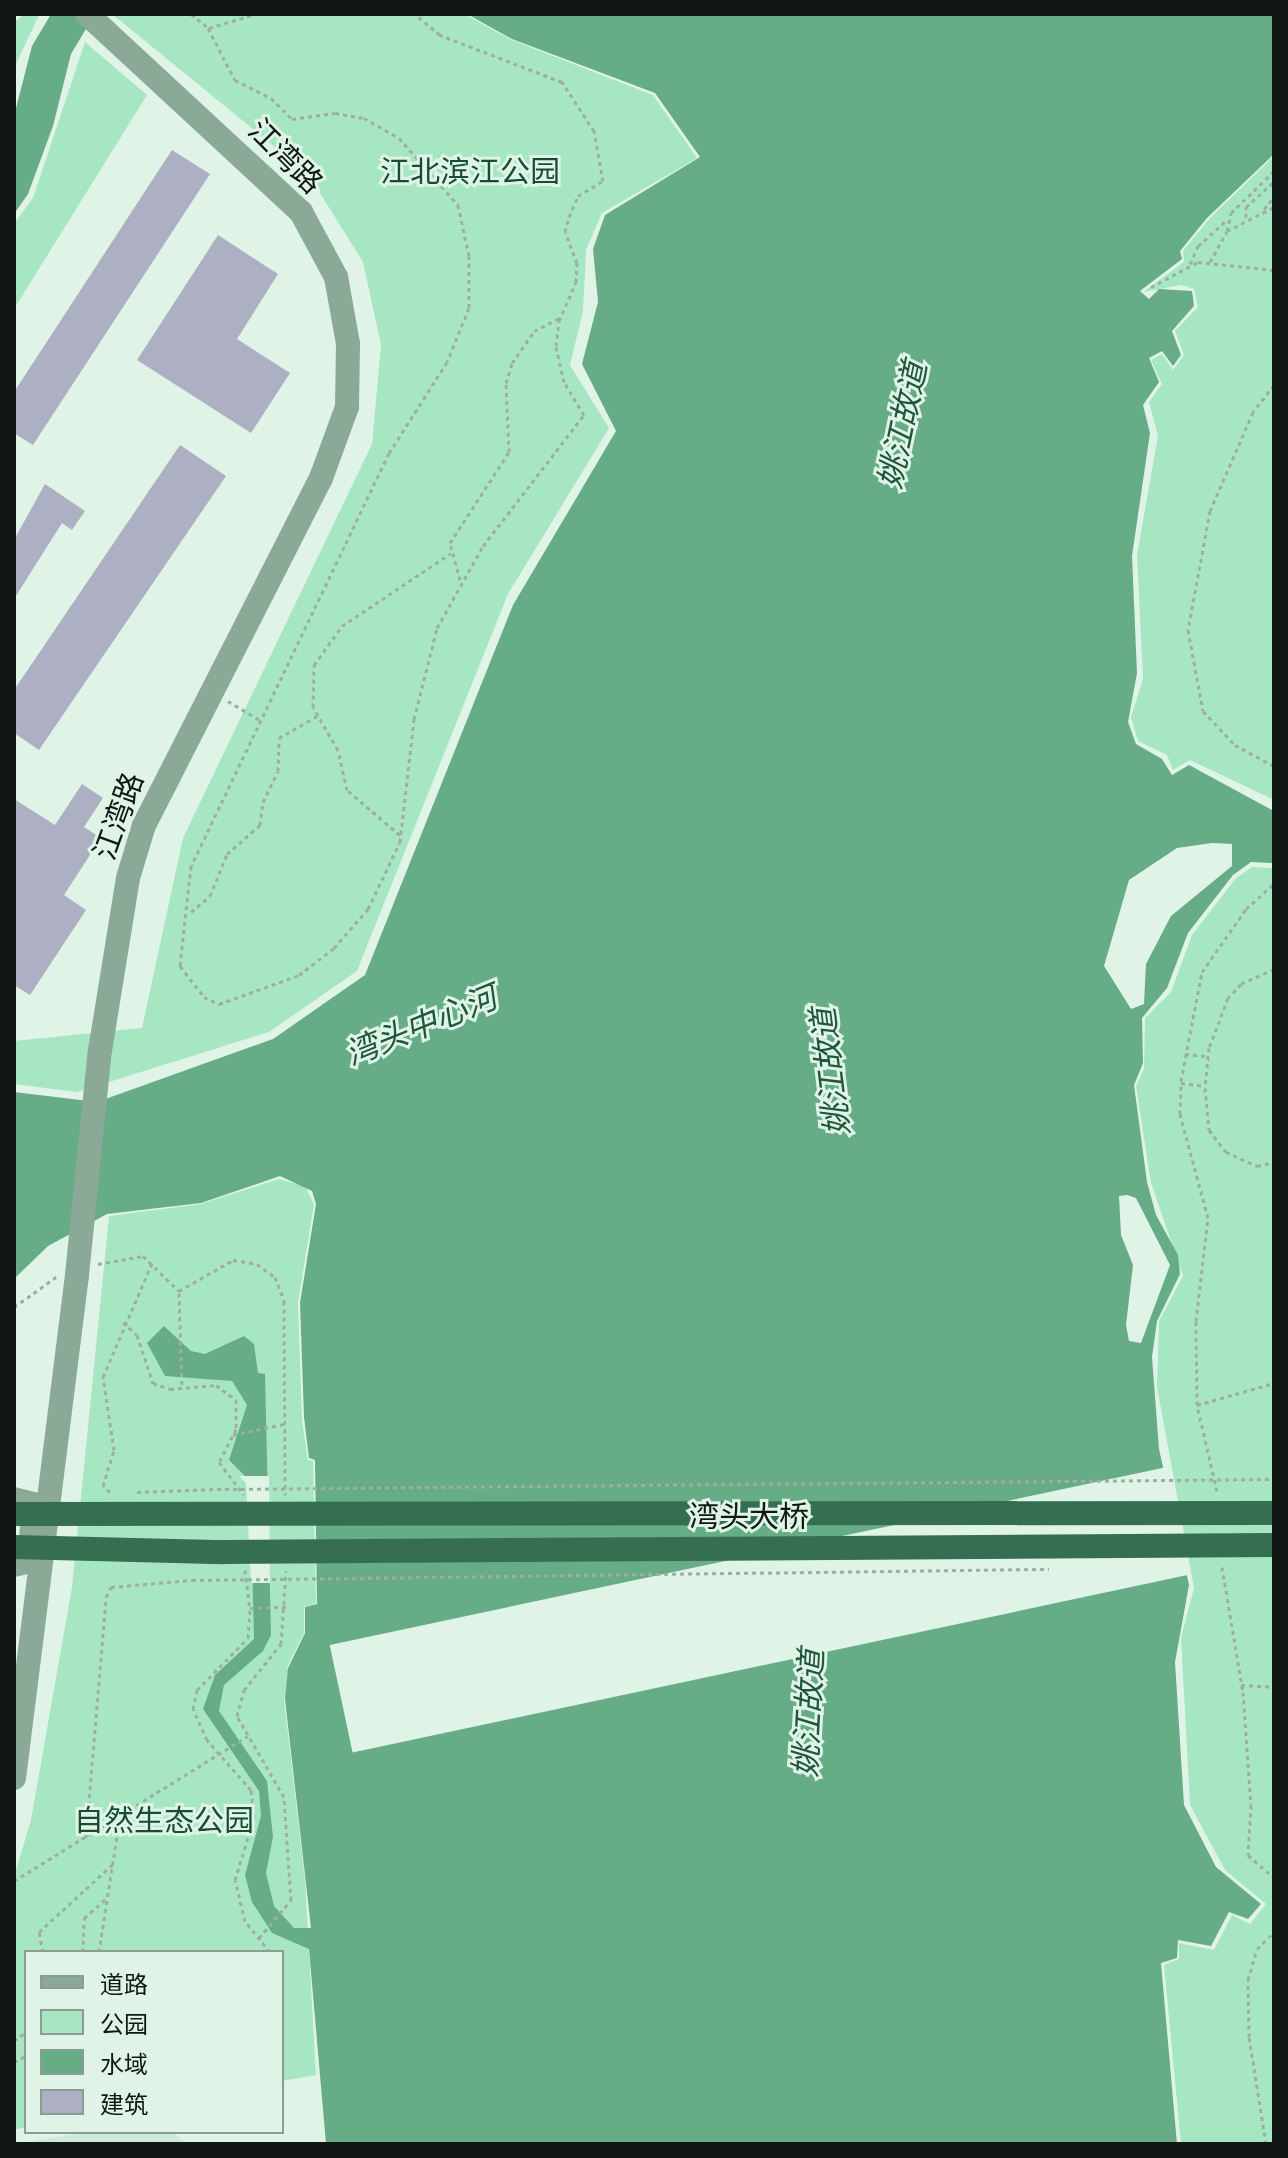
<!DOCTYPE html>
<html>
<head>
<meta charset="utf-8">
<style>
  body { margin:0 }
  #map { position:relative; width:1288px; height:2158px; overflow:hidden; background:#dff4e7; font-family:"PT Sans Narrow","Noto Sans SC",sans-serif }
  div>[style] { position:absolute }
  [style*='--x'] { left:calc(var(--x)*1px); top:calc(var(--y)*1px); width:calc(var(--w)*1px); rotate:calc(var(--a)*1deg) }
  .built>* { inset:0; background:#ceead9 }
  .green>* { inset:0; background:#a7e6c2 }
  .water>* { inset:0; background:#66ac86 }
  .pier>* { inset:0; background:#dff4e7; transform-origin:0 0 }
  .building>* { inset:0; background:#adafc2 }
  .path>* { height:3px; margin-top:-1.5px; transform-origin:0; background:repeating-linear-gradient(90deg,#9eaea4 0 4px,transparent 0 8px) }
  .tertiary>* { height:24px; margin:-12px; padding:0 12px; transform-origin:12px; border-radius:12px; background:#8ba997 }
  .path-bridge>* { height:3px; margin-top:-1.5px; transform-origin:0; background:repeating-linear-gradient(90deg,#9eaea4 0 4px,transparent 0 8px) }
  .tertiary-bridge>* { height:24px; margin:-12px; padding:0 12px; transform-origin:12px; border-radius:12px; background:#8ba997 }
  .primary-bridge>* { height:24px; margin:-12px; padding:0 12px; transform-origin:12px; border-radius:12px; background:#356e51 }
  span { translate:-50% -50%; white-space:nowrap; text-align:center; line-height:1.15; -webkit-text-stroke:6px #dff4e7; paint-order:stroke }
  .street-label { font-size:30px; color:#111814 }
  .park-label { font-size:30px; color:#164d33 }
  .water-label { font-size:32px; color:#20563c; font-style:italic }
  .frame { position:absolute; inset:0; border:16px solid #111814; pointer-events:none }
  .legend { position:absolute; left:24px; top:1950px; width:260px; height:184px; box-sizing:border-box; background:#dff4e7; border:2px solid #8d9c93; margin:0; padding:10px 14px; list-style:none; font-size:24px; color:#111814 }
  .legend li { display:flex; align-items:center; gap:16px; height:40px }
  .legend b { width:40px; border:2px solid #8d9c93 }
</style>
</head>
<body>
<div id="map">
  <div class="built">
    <div style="clip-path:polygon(91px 2132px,171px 2132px,188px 2144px,14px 2144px)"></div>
  </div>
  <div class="green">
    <div style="clip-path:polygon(25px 14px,39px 15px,14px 68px,14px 22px)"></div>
    <div style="clip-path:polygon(112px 14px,464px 14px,512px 40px,653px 95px,697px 158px,602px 213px,586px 250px,583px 311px,570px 365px,609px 428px,508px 594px,357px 971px,269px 1032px,77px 1092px,14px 1084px,14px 1041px,142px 1028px,183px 838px,372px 444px,381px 345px,363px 262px,308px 174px)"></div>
    <div style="clip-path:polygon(85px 42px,147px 95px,14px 309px,14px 224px,33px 198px)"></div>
    <div style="clip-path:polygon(1274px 156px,1274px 800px,1190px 760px,1173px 770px,1167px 755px,1138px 741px,1131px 717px,1143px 679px,1137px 555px,1158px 436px,1149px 402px,1162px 384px,1151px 360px,1162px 354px,1173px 370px,1184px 355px,1175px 331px,1198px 307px,1194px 289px,1181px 285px,1143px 292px,1184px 262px,1183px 251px,1209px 219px)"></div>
    <div style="clip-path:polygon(1252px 867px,1274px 868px,1274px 2144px,1181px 2144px,1164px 1965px,1179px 1959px,1179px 1943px,1214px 1950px,1232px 1915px,1250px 1924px,1266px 1904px,1225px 1870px,1190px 1805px,1181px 1638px,1194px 1588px,1157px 1387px,1159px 1321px,1183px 1276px,1151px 1183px,1136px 1086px,1144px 1069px,1145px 1018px,1171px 992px,1192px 935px,1236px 878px)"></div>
    <div style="clip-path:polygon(279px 1179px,305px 1186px,314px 1204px,298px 1303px,302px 1420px,308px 1460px,313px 1461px,316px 1603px,304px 1607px,304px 1633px,287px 1667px,291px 1679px,284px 1699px,305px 1881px,316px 2075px,282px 2081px,282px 1952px,26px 1952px,26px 2127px,14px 2130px,14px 1877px,31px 1820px,72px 1587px,109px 1216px,201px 1204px)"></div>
  </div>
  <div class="water">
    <div style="clip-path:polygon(51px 14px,95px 14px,71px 54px,53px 126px,28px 194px,14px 214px,14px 116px,32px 46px)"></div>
    <div style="clip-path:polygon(evenodd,467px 14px,1274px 14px,1274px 154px,1207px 218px,1180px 251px,1182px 259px,1140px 291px,1149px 299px,1159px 289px,1192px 291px,1194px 306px,1172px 331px,1181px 355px,1173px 366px,1162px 351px,1149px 358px,1159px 382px,1143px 405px,1150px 433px,1132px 556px,1137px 673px,1128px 722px,1136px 744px,1162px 759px,1172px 775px,1189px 765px,1274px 811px,1274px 863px,1251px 862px,1233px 875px,1188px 933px,1167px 988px,1142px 1018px,1143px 1063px,1134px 1085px,1147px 1182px,1156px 1215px,1178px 1255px,1180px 1274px,1157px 1321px,1152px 1357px,1159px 1449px,1189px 1585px,1175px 1662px,1184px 1805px,1216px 1867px,1261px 1904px,1248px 1919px,1229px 1912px,1211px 1946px,1178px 1940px,1177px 1958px,1161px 1963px,1177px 2144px,326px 2144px,309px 1949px,272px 1933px,252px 1902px,245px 1875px,261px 1816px,259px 1791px,203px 1709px,215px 1675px,254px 1639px,250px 1481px,229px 1460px,247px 1405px,232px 1381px,165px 1376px,147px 1343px,164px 1326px,191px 1351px,205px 1354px,244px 1336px,254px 1344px,258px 1373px,265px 1374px,271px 1635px,263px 1651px,224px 1685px,219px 1711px,267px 1781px,273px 1837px,266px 1873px,274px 1906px,294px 1928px,311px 1928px,285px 1699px,288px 1668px,305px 1633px,305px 1607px,317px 1604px,315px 1460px,309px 1458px,304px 1417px,300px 1303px,316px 1204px,312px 1191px,280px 1176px,201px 1203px,107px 1214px,48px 1246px,14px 1279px,14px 1092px,97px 1102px,273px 1039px,365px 975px,513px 605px,616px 431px,582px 364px,598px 302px,593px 249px,605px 215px,700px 157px,655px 93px,512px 39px,467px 14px,1212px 843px,1232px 844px,1232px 866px,1171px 916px,1146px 964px,1144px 1004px,1131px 1009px,1104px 966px,1129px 880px,1177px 848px,1212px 843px,467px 14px,1127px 1195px,1136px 1198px,1170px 1265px,1141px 1343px,1129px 1341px,1126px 1325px,1133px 1265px,1121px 1235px,1119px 1196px,1127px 1195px)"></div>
  </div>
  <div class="pier">
    <div style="left:1167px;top:1467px;width:110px;height:856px;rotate:78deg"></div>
    <div style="clip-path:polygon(239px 1476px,269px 1476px,270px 1583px,251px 1583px,246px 1483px)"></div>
  </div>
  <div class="building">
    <div style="clip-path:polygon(172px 150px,210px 174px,33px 445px,14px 433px,14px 392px)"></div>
    <div style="clip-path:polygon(218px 235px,278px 274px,237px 339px,290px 373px,251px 433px,137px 360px)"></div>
    <div style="clip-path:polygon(180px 445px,226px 476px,39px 750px,14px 733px,14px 690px)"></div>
    <div style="clip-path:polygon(45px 484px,85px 511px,72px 530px,62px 523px,14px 599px,14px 540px)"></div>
    <div style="clip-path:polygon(82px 784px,103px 798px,84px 827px,101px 838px,64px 895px,86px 910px,30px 995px,14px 985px,14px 799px,55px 825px)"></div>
  </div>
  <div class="path">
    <div style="--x:191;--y:14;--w:22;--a:39"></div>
    <div style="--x:208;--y:28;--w:59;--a:62.6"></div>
    <div style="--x:235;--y:80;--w:40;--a:26.6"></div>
    <div style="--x:271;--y:98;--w:30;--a:45"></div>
    <div style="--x:292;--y:119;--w:43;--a:-7.9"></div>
    <div style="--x:335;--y:113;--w:29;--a:10"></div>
    <div style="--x:364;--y:118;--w:40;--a:29.7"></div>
    <div style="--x:399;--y:138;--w:89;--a:48.6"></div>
    <div style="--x:458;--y:205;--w:52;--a:77.8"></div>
    <div style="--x:469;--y:256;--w:52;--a:90"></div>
    <div style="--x:469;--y:308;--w:58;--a:112.2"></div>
    <div style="--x:447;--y:362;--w:108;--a:122.5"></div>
    <div style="--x:389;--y:453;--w:458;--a:115.6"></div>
    <div style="--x:191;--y:866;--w:101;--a:96.3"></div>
    <div style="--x:180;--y:966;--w:39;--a:52"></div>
    <div style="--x:204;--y:997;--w:17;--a:25"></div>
    <div style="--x:219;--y:1004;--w:85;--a:-19.9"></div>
    <div style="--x:299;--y:975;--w:44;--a:-37.6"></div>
    <div style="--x:334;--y:948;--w:52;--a:-48.9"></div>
    <div style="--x:368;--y:909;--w:74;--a:-64.5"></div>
    <div style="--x:400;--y:842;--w:124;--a:-83.5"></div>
    <div style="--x:414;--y:719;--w:94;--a:-75.8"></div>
    <div style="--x:437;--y:628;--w:94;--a:-60.7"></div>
    <div style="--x:483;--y:546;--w:165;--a:-52.4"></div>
    <div style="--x:584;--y:415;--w:39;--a:-121"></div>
    <div style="--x:564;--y:382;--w:37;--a:-103"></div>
    <div style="--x:556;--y:346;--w:25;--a:-83"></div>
    <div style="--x:559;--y:321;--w:43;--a:-66.4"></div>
    <div style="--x:576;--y:282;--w:19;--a:-87"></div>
    <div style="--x:577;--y:263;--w:33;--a:-111"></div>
    <div style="--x:565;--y:232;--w:16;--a:-75"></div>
    <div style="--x:569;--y:217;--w:23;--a:-67"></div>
    <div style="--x:578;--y:196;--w:29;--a:-31"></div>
    <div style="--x:603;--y:181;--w:51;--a:-100.2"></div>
    <div style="--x:594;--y:131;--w:59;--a:-123.1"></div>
    <div style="--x:562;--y:82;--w:131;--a:-158.9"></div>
    <div style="--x:440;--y:35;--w:33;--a:-140"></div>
    <div style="--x:209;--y:28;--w:48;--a:-16.9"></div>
    <div style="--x:1264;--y:209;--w:16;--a:-50"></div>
    <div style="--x:1246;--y:217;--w:10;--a:-90"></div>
    <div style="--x:1246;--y:207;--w:38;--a:-42"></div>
    <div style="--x:1227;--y:231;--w:18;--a:-77"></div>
    <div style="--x:1231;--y:213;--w:60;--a:-44.3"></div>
    <div style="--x:1210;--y:262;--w:35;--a:-61"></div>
    <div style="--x:1227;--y:231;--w:53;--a:-27.1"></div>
    <div style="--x:1190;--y:264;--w:20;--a:-66"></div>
    <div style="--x:1198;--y:246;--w:40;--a:-42"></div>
    <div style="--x:1151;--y:287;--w:53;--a:-28"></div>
    <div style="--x:1198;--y:262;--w:76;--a:6"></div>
    <div style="--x:1274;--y:385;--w:34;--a:128"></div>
    <div style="--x:1253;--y:412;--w:108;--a:113.5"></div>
    <div style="--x:1210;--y:511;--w:121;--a:100.5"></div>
    <div style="--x:1188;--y:630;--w:82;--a:79.5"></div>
    <div style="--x:1203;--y:711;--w:47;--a:46.7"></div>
    <div style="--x:1235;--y:745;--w:44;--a:28.3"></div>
    <div style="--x:460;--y:580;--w:38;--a:-105"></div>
    <div style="--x:450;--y:543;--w:108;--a:-57"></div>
    <div style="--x:509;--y:452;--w:69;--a:-92.5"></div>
    <div style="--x:506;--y:383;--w:21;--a:-73"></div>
    <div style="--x:512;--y:363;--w:39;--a:-55"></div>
    <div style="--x:534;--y:331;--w:29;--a:-27"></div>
    <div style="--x:228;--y:701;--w:37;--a:31"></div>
    <div style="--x:400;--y:835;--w:70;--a:-139.7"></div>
    <div style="--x:347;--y:790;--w:41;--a:-102.7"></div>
    <div style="--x:338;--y:750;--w:50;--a:-120.2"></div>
    <div style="--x:313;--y:707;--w:42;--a:-88.6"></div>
    <div style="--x:314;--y:665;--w:48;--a:-54.3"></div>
    <div style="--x:342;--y:626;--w:131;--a:-33.8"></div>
    <div style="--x:191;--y:912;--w:25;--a:-40"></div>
    <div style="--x:210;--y:896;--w:45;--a:-68"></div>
    <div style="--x:227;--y:854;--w:44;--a:-41.3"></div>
    <div style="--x:260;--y:825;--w:23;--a:-83"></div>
    <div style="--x:263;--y:802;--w:34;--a:-64"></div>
    <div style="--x:278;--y:771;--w:33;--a:-88"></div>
    <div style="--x:279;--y:738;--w:44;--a:-30.1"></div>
    <div style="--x:1274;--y:969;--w:36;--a:156"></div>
    <div style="--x:1241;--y:984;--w:19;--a:133"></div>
    <div style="--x:1228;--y:998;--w:53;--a:110.8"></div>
    <div style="--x:1209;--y:1048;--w:40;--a:95.7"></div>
    <div style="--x:1205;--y:1088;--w:42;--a:84.6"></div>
    <div style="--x:1209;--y:1130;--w:28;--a:52"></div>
    <div style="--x:1226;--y:1152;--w:34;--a:24"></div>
    <div style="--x:1257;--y:1166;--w:17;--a:-13"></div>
    <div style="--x:1185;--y:1054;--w:20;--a:6"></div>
    <div style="--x:1181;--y:1083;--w:24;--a:7"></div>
    <div style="--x:98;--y:1264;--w:46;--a:-10.1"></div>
    <div style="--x:143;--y:1256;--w:50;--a:44.2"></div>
    <div style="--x:179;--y:1291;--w:62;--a:-29.9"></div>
    <div style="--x:233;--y:1260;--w:24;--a:9"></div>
    <div style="--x:257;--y:1264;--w:22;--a:36"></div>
    <div style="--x:275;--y:1277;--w:26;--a:69"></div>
    <div style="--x:284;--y:1301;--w:194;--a:89.7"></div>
    <div style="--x:179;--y:1293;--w:96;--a:88.2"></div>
    <div style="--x:14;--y:1307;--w:52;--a:-35.5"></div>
    <div style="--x:123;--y:1322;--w:19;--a:43"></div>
    <div style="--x:137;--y:1335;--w:51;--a:71.6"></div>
    <div style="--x:153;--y:1383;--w:18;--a:19"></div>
    <div style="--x:170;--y:1389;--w:46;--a:-5"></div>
    <div style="--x:216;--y:1385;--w:25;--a:37"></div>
    <div style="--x:236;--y:1400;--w:29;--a:90"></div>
    <div style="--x:236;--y:1429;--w:37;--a:117"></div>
    <div style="--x:219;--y:1462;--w:41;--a:52.9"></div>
    <div style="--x:1197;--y:1405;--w:80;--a:-15.9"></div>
    <div style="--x:233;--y:1435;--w:52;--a:-12.2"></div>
    <div style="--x:1217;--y:1491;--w:88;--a:-103.1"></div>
    <div style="--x:1197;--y:1405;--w:84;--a:-90.7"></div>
    <div style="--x:1196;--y:1321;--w:104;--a:-83.4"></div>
    <div style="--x:1208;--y:1218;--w:108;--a:-105.1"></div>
    <div style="--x:1180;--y:1114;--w:33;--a:-88"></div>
    <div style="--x:1181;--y:1081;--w:111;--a:-79.1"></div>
    <div style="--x:1202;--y:972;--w:77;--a:-55.1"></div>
    <div style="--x:1246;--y:909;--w:38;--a:-42"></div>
    <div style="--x:110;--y:1492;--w:9;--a:-139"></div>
    <div style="--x:103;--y:1486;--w:38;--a:-73"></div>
    <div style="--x:114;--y:1450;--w:74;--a:-98.6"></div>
    <div style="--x:103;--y:1377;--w:124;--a:-66.7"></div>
    <div style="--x:137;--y:1492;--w:80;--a:-2.1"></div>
    <div style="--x:1222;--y:1567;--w:127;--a:80.5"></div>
    <div style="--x:1243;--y:1692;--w:113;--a:86"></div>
    <div style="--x:1251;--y:1805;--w:50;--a:93.4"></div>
    <div style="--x:1248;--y:1855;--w:35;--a:41"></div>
    <div style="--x:245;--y:1570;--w:38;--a:83"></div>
    <div style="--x:1241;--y:1685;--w:33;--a:3"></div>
    <div style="--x:86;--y:1837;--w:241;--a:-85.2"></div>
    <div style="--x:106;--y:1597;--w:11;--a:-63"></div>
    <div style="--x:111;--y:1587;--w:81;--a:-4.9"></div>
    <div style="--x:14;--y:1881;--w:275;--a:-31.8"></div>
    <div style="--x:259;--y:1938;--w:50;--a:-49.9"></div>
    <div style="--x:291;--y:1900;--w:103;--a:-93.9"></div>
    <div style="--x:284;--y:1797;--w:94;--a:-120.1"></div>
    <div style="--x:237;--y:1716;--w:27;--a:-75"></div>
    <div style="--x:244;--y:1690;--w:59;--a:-51.2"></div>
    <div style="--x:281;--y:1644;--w:73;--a:-86.1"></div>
    <div style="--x:43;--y:1952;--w:20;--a:-101"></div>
    <div style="--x:39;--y:1932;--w:100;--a:-42.6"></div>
    <div style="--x:83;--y:1952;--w:34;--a:-88"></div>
    <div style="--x:84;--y:1918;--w:30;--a:-41"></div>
    <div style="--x:99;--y:1952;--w:138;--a:-81.2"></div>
    <div style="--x:270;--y:1952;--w:40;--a:-129"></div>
    <div style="--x:245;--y:1921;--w:42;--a:-103.7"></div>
    <div style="--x:235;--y:1880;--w:65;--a:-73"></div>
    <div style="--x:254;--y:1818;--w:28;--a:-96"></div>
    <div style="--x:251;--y:1790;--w:67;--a:-131.3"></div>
    <div style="--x:207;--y:1740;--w:34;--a:-114"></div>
    <div style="--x:193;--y:1709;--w:19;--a:-78"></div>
    <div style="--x:197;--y:1690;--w:73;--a:-45.6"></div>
    <div style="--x:248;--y:1638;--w:30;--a:-86"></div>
    <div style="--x:250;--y:1608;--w:36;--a:-2"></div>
    <div style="--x:282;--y:1976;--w:1;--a:90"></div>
    <div style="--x:14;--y:2041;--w:15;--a:-37"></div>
    <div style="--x:14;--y:2062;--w:13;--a:-27"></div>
    <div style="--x:1266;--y:2144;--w:108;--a:-99"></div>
    <div style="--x:1249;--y:2037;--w:57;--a:-91"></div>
    <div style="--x:1248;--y:1980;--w:32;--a:-74"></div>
    <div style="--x:1257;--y:1949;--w:24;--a:-45"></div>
  </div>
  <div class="tertiary">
    <div style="--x:87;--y:14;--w:292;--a:42.8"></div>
    <div style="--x:301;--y:212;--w:74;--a:61.7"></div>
    <div style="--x:336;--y:277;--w:68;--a:79.8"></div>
    <div style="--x:348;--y:344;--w:63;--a:90.9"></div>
    <div style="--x:347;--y:407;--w:76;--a:110.1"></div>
    <div style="--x:321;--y:478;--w:390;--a:117"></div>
    <div style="--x:144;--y:825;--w:55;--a:106.8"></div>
    <div style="--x:128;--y:878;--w:174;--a:99.2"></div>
    <div style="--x:14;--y:1499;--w:20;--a:15"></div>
    <div style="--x:33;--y:1504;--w:57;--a:93"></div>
    <div style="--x:30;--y:1561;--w:16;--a:166"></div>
    <div style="--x:14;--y:1778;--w:507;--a:-82.86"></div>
  </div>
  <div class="path-bridge">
    <div style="--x:217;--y:1489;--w:1057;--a:-0.54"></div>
    <div style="--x:192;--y:1580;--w:857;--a:-0.74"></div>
  </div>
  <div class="tertiary-bridge">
    <div style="--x:77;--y:1275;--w:226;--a:-84.2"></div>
  </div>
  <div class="primary-bridge">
    <div style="--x:14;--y:1514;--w:1260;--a:-0.05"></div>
    <div style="--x:14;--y:1547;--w:210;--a:1.4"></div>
    <div style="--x:224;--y:1552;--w:1050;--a:-0.38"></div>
  </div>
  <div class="street-label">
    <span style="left:286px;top:156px;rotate:45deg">江湾路</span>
    <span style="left:118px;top:816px;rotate:-70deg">江湾路</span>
    <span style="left:749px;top:1516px">湾头大桥</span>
  </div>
  <div class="park-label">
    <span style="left:470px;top:171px">江北滨江公园</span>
    <span style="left:164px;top:1820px">自然生态公园</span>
  </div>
  <div class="water-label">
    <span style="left:902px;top:425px;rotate:-78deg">姚江故道</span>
    <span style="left:421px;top:1025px;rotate:-22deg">湾头中心河</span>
    <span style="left:830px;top:1072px;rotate:-97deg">姚江故道</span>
    <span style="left:808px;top:1713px;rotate:-87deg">姚江故道</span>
  </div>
  <div class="frame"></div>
  <ul class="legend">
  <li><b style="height:10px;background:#8ba997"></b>道路</li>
  <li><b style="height:22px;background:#a7e6c2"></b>公园</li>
  <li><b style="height:22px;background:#66ac86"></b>水域</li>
  <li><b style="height:22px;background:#adafc2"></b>建筑</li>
  </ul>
</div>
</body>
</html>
